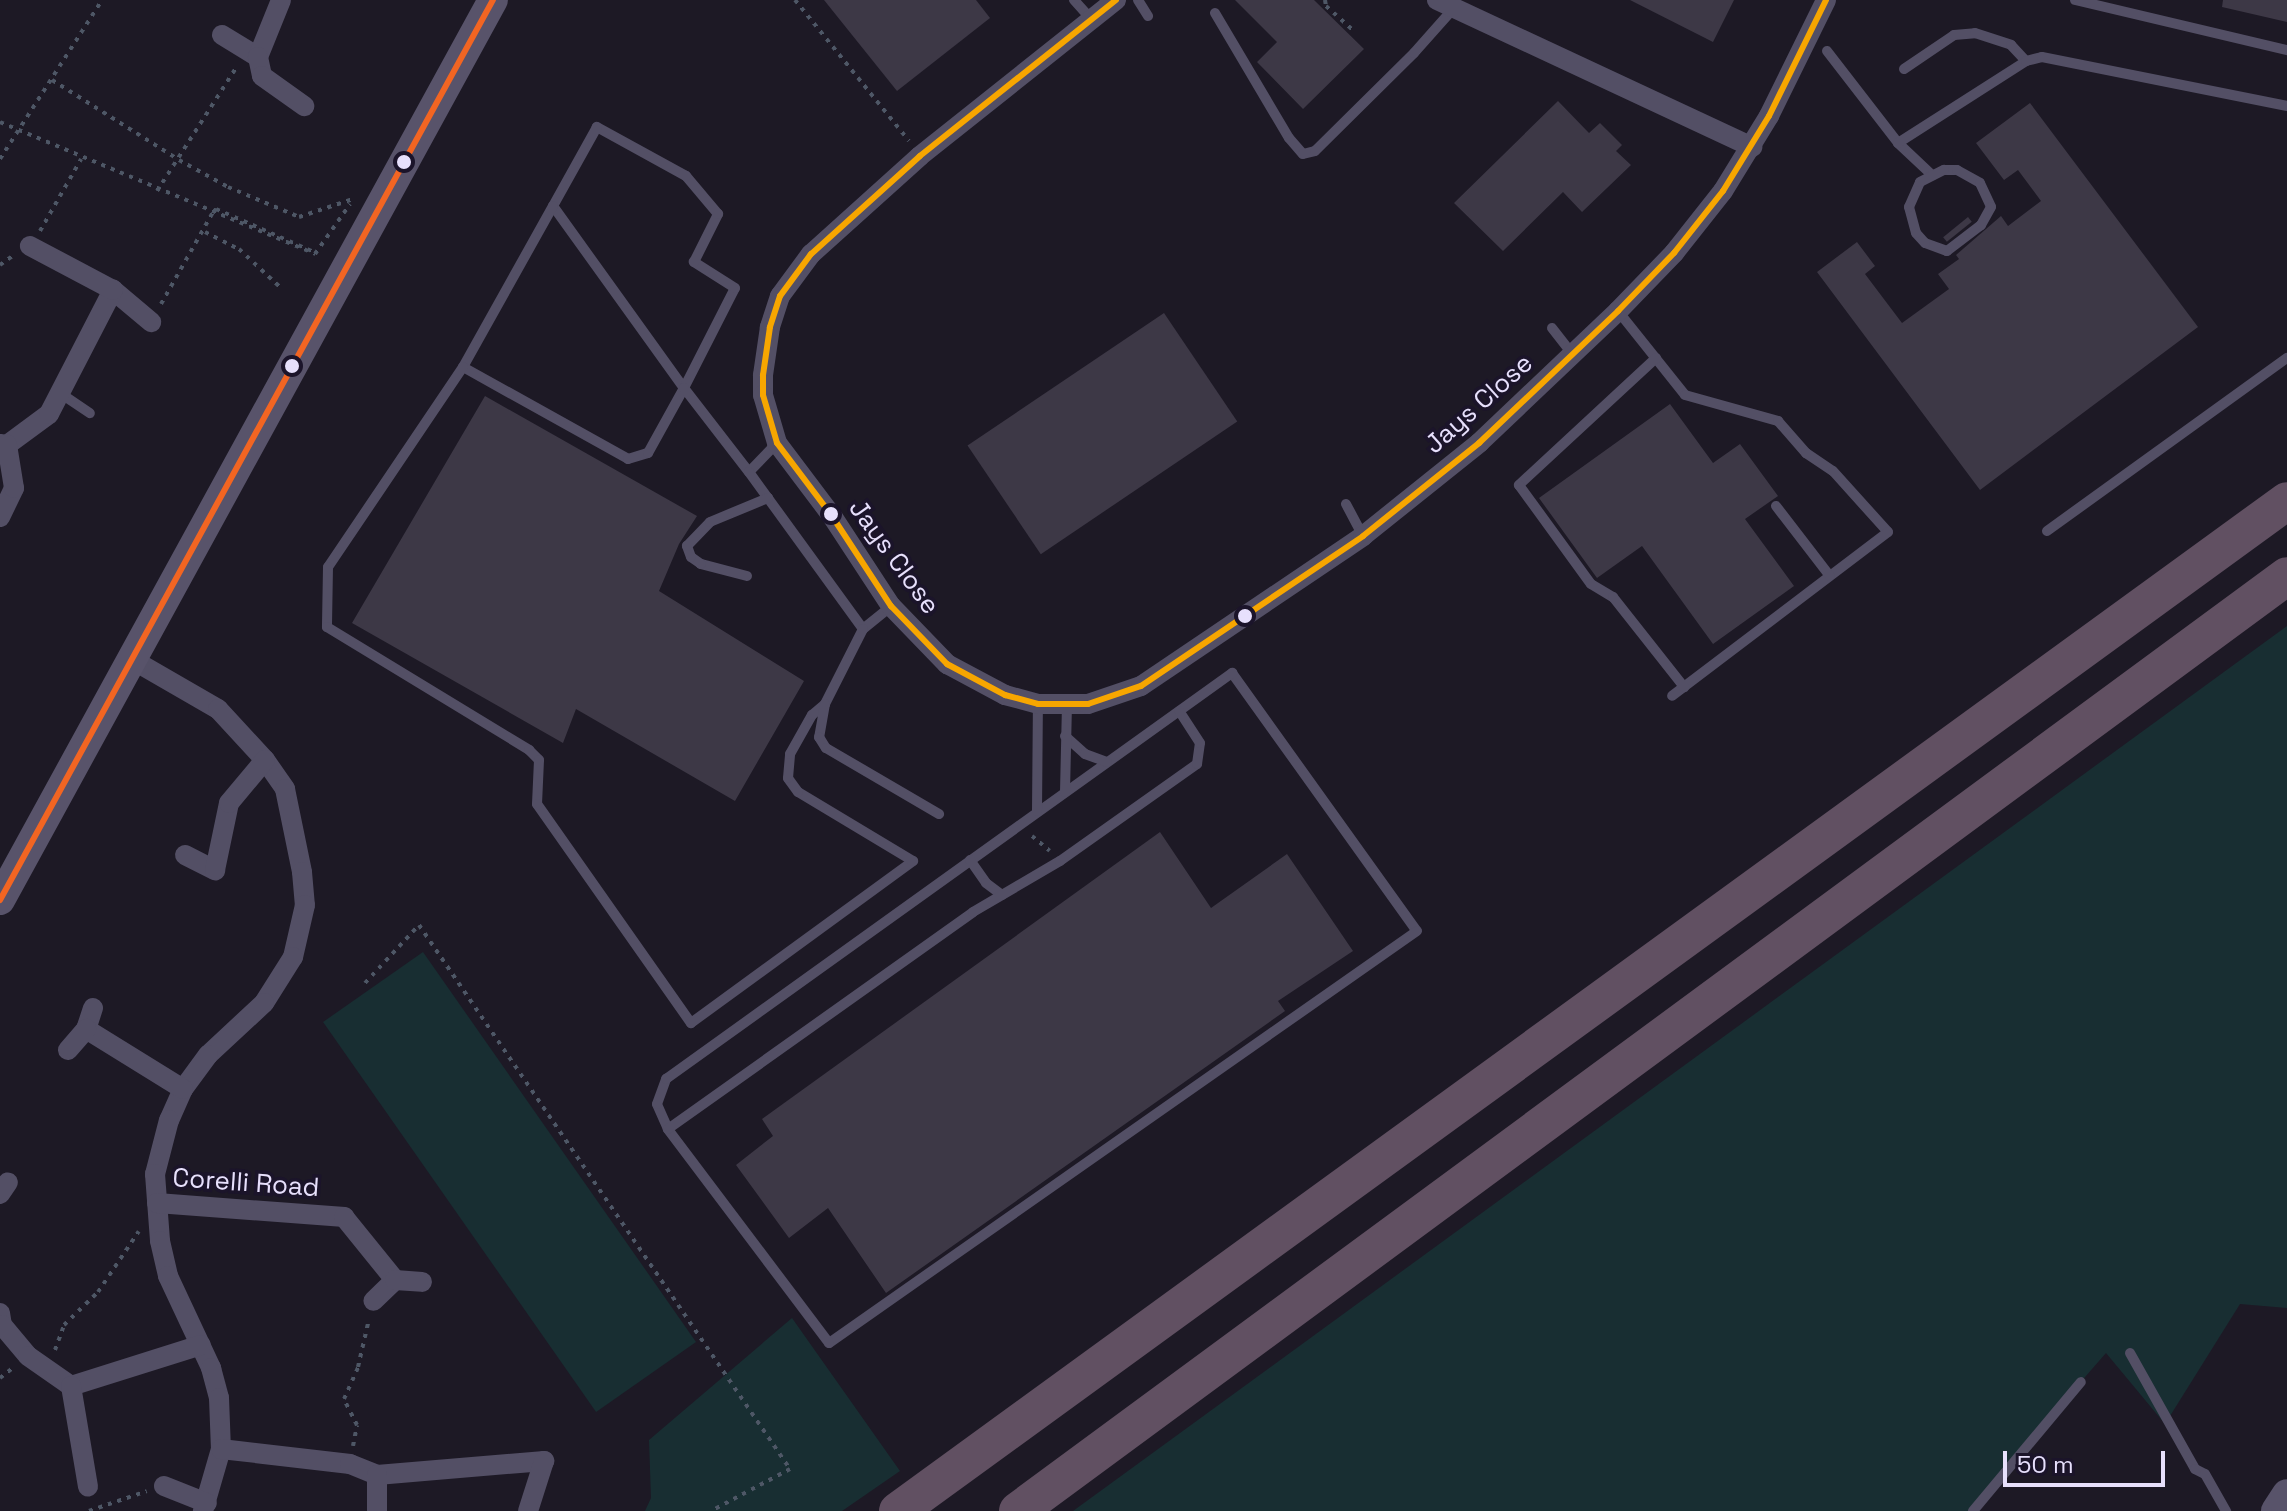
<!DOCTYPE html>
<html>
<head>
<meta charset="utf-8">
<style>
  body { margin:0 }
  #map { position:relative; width:2287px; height:1511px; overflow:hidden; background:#1d1925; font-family:"Space Grotesk",sans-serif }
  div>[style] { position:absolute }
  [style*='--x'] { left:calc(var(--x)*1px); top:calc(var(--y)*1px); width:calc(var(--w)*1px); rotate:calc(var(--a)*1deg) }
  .green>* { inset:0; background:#182e32; transform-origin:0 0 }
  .building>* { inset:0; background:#3d3846; transform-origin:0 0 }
  .path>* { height:4px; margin-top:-2px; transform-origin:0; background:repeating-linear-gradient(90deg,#4e5766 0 4px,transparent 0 10px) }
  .lane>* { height:10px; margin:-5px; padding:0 5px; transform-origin:5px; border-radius:5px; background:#534f65 }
  .street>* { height:20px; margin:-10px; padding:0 10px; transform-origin:10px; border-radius:10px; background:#534f65 }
  .secondary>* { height:30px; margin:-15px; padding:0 15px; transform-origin:15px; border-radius:15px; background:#58536a }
  .highway>* { height:38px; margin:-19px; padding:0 19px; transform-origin:19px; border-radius:19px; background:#615062 }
  .bus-1>* { height:6px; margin:-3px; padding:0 3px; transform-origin:3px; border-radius:3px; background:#f7a600 }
  .bus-2>* { height:6px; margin:-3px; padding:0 3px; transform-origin:3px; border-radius:3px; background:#f26522 }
  .dots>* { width:22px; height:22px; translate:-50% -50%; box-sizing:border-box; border:4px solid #1b142a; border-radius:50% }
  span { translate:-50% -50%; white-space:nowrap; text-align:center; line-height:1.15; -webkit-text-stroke:7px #1b142a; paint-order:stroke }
  .street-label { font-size:26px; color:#e7e0fc }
  .scale { position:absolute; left:2003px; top:1451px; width:162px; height:36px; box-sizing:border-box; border:4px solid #e7e0fc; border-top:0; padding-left:10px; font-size:24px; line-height:28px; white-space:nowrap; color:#e7e0fc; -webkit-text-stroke:6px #1b142a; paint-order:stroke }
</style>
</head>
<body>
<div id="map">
  <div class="green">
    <div style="clip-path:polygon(2287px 626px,2287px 1308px,2240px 1304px,2165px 1424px,2106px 1353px,1968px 1511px,1073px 1511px)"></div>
    <div style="left:423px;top:952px;width:476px;height:122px;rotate:55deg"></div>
    <div style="clip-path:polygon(792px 1318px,900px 1471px,842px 1511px,645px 1511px,651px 1498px,649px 1440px)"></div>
  </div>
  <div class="building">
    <div style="clip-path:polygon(824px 0,976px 0,990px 18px,897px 91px)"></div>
    <div style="clip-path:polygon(1235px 0,1314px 0,1364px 49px,1303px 109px,1257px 62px,1277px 42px)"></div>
    <div style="clip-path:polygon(1630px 0,1734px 0,1713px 42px)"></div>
    <div style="clip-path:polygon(2223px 0,2287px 0,2287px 22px,2222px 7px)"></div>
    <div style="clip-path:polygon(1558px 101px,1589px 133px,1600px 123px,1622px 145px,1616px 151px,1631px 165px,1582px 212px,1563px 192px,1503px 251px,1454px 203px)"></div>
    <div style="clip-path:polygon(2030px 103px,2198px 327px,1980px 490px,1817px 272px,1857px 242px,1875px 266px,1865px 274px,1902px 323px,1949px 289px,1938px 274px,1959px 259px,1956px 255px,2001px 216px,2008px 226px,2041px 201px,2018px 170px,2004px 180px,1976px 143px)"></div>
    <div style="left:1968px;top:217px;width:6px;height:32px;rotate:51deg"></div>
    <div style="left:1164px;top:313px;width:131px;height:237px;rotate:56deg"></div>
    <div style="clip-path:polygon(485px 396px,697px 516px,679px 544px,659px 591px,804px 681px,735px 801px,576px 709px,563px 743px,352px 623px)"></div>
    <div style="clip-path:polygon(1670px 404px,1713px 463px,1740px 444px,1778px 496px,1745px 519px,1794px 586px,1713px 644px,1642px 546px,1597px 578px,1539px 498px)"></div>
    <div style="clip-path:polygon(1160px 832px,1211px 908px,1287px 854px,1353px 951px,1278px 1001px,1285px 1011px,886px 1293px,828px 1208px,789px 1238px,736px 1165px,773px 1136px,762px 1119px)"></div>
  </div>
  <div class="path">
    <div style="--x:795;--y:0;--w:181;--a:51"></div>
    <div style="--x:1325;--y:0;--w:6;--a:81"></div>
    <div style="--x:1326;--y:6;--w:36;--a:42"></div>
    <div style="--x:52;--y:80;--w:150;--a:32.2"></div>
    <div style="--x:179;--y:160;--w:56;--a:28.9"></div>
    <div style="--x:228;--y:187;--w:77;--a:22.9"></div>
    <div style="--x:299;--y:217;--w:57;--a:-18.4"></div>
    <div style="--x:0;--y:122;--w:342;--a:22.7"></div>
    <div style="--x:0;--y:159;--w:189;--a:-57.3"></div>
    <div style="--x:157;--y:191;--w:146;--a:-57.3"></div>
    <div style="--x:214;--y:212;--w:4;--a:-56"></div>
    <div style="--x:216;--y:209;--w:107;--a:23.7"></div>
    <div style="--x:40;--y:231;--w:83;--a:-60.3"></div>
    <div style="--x:205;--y:232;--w:38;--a:27"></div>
    <div style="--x:239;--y:249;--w:57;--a:42.9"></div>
    <div style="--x:315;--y:254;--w:61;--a:-55"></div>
    <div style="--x:0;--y:265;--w:17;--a:-36"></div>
    <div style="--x:161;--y:304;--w:106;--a:-60.5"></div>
    <div style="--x:1032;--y:836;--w:23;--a:40"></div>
    <div style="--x:365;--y:983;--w:79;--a:-47"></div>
    <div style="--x:419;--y:925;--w:658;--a:55.71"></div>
    <div style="--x:790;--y:1469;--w:89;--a:152"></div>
    <div style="--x:55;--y:1350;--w:27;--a:-70"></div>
    <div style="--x:64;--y:1325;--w:47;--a:-44.1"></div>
    <div style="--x:98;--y:1292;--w:73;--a:-56.1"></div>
    <div style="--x:0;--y:1378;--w:18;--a:-38"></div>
    <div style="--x:353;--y:1446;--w:21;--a:-79"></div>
    <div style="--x:357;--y:1425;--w:29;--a:-117"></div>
    <div style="--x:344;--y:1399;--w:35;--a:-66"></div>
    <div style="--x:358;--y:1367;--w:49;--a:-77.1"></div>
    <div style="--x:89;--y:1511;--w:61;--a:-19"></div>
  </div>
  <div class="lane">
    <div style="--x:1074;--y:0;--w:25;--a:48"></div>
    <div style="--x:1138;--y:0;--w:19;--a:58"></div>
    <div style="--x:2075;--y:0;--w:218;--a:13.3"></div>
    <div style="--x:1215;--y:13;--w:145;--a:59.4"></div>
    <div style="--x:1289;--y:138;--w:21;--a:49"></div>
    <div style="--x:1303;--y:154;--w:12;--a:-14"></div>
    <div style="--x:1315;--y:151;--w:139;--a:-44.7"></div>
    <div style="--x:1414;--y:53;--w:60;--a:-48.4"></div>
    <div style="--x:1827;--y:51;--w:116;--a:52.3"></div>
    <div style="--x:1898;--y:143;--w:45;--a:43.2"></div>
    <div style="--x:1904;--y:69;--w:60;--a:-34.2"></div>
    <div style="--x:1954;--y:35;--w:21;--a:-5"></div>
    <div style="--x:1975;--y:33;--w:38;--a:18"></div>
    <div style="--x:2011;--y:45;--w:22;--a:47"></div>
    <div style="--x:1898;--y:143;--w:152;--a:-32.6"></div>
    <div style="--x:2026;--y:61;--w:16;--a:-14"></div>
    <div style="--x:2042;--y:57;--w:250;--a:11.3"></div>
    <div style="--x:1944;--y:170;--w:13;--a:0"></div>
    <div style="--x:1957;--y:170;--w:26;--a:29"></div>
    <div style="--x:1980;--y:183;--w:26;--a:65"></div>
    <div style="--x:1991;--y:207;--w:21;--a:119"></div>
    <div style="--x:1981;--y:225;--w:43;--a:142.6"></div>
    <div style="--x:1947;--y:251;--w:23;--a:-160"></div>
    <div style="--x:1925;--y:243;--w:13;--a:-132"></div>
    <div style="--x:1916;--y:233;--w:27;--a:-105"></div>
    <div style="--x:1909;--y:207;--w:27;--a:-66"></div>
    <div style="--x:1920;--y:182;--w:27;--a:-27"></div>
    <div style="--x:553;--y:206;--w:224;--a:54.3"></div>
    <div style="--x:684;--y:388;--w:112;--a:-63"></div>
    <div style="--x:735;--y:288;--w:49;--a:-147.6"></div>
    <div style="--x:694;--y:262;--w:54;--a:-63.4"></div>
    <div style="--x:718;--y:214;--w:50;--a:-130.1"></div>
    <div style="--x:686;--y:176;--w:102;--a:-151.2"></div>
    <div style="--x:597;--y:127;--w:90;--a:119.1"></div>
    <div style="--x:553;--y:206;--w:184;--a:119.2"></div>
    <div style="--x:463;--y:367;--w:189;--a:29.1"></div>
    <div style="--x:628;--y:459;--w:21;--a:-17"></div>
    <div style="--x:648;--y:453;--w:74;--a:-61"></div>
    <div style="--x:684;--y:388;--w:106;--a:52.3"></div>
    <div style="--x:1618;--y:311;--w:107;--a:51.4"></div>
    <div style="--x:1685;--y:395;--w:97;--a:15.6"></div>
    <div style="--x:1778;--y:421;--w:43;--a:48.8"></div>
    <div style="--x:1806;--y:453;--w:32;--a:34"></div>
    <div style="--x:1833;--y:471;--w:82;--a:48"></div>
    <div style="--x:1888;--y:532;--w:271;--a:142.8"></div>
    <div style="--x:1552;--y:328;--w:33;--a:52"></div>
    <div style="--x:1656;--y:358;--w:187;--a:137.2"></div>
    <div style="--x:1519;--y:485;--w:122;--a:54"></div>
    <div style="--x:1591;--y:584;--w:26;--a:31"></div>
    <div style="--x:1613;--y:597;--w:115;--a:51.7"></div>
    <div style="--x:463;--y:367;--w:241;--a:124"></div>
    <div style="--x:328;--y:567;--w:60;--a:91"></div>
    <div style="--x:327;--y:627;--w:237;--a:31.3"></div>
    <div style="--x:529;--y:750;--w:14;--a:45"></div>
    <div style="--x:539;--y:760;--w:44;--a:92.6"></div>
    <div style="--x:537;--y:804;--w:268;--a:54.9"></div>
    <div style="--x:691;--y:1023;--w:275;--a:-36.1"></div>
    <div style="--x:913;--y:861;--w:134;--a:-149"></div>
    <div style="--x:798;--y:792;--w:17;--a:-126"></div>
    <div style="--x:788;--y:778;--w:24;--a:-85"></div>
    <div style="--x:790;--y:754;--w:45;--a:-60.6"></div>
    <div style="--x:812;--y:715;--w:17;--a:-40"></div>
    <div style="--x:60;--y:393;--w:36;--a:34"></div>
    <div style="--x:777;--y:443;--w:40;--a:134"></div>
    <div style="--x:749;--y:472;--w:194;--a:54"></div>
    <div style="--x:863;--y:629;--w:36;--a:-39"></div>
    <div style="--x:1346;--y:504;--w:36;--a:62"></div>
    <div style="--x:1776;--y:506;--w:88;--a:52.4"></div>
    <div style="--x:2047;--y:531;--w:296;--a:-35.8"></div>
    <div style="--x:747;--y:576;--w:48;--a:-165.4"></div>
    <div style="--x:701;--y:564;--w:12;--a:-145"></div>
    <div style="--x:691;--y:557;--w:12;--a:-110"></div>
    <div style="--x:687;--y:546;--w:33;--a:-46"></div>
    <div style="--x:710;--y:522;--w:63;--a:-22.5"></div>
    <div style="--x:863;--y:629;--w:84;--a:116.9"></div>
    <div style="--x:825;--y:704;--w:34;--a:100"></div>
    <div style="--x:819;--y:737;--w:13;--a:58"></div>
    <div style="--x:826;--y:748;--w:131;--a:30.3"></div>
    <div style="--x:1232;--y:673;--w:317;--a:54.4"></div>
    <div style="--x:1417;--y:931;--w:718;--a:144.98"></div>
    <div style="--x:829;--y:1343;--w:268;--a:-127"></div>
    <div style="--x:668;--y:1129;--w:27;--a:-114"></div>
    <div style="--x:657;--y:1104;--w:27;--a:-70"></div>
    <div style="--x:666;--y:1079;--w:697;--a:-35.65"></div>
    <div style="--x:1065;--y:736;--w:27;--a:42"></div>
    <div style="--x:1085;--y:754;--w:23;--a:20"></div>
    <div style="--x:1065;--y:792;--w:87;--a:-88.7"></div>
    <div style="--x:1037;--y:811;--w:107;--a:-89.5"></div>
    <div style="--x:970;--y:860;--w:28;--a:55"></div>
    <div style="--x:986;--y:883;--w:20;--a:37"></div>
    <div style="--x:668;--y:1129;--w:374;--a:-35.4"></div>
    <div style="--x:973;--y:912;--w:101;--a:-30.4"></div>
    <div style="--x:1060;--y:861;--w:168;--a:-35.3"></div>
    <div style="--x:1197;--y:764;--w:21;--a:-82"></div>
    <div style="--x:1200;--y:743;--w:38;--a:-123"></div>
    <div style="--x:2130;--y:1353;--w:133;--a:60.7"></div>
    <div style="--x:2195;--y:1469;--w:11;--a:27"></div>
    <div style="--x:2205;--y:1474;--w:43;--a:60.4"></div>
    <div style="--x:1973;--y:1511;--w:168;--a:-50.1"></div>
  </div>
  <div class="street">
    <div style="--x:1116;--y:0;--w:251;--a:141.5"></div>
    <div style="--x:920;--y:156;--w:147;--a:138"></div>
    <div style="--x:811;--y:254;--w:52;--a:126.4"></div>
    <div style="--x:780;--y:296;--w:33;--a:108"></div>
    <div style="--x:770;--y:327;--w:49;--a:98.3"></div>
    <div style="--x:763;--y:375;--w:20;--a:90"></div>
    <div style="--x:763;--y:395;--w:50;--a:73.7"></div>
    <div style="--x:777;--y:443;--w:91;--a:53"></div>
    <div style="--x:832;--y:516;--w:108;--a:56.8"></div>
    <div style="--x:891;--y:606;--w:81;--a:46"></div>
    <div style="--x:947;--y:664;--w:66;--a:28.1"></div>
    <div style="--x:1005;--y:695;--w:34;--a:15"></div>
    <div style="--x:1038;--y:704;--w:50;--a:0"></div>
    <div style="--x:1088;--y:704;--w:56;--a:-18.8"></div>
    <div style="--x:1141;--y:686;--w:268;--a:-34"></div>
    <div style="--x:1363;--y:536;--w:149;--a:-38.7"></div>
    <div style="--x:1479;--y:443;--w:192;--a:-43.5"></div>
    <div style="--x:1618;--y:311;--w:81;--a:-46"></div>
    <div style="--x:1674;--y:253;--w:79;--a:-51.7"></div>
    <div style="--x:1723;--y:191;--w:88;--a:-58.5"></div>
    <div style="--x:1769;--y:116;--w:129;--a:-63.8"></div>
    <div style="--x:1437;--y:0;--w:348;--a:25"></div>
    <div style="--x:222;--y:35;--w:42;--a:31.4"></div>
    <div style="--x:258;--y:57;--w:61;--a:-68"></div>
    <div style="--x:258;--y:57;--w:19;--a:78"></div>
    <div style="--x:262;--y:76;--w:52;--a:35.5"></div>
    <div style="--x:113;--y:290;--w:50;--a:40.1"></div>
    <div style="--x:0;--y:444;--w:7;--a:8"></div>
    <div style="--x:7;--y:445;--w:52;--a:-36.4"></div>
    <div style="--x:49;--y:414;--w:140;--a:-62.7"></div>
    <div style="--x:113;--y:290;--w:94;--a:-152.1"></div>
    <div style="--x:0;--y:517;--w:32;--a:-64"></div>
    <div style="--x:14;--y:488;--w:44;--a:-99.2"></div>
    <div style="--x:133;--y:660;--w:98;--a:30"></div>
    <div style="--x:218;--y:709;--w:69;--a:47.3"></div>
    <div style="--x:265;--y:760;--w:35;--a:55"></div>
    <div style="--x:285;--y:789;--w:85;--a:78.4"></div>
    <div style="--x:302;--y:872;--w:33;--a:85"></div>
    <div style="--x:305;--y:905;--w:53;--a:103"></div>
    <div style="--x:293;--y:957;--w:54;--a:122.2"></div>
    <div style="--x:264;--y:1003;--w:76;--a:137.1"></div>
    <div style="--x:208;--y:1055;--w:42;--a:126.3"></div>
    <div style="--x:183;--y:1089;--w:34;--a:114"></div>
    <div style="--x:169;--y:1120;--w:56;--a:104.5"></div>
    <div style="--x:155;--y:1174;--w:67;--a:85.7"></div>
    <div style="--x:160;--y:1241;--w:36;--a:77"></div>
    <div style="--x:168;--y:1276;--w:102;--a:64.9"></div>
    <div style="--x:211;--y:1368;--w:31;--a:75"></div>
    <div style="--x:219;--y:1398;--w:51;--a:87.8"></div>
    <div style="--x:221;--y:1449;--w:65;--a:106.2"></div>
    <div style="--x:185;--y:855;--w:34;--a:27"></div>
    <div style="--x:215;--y:870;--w:68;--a:-78.2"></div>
    <div style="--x:229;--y:803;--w:56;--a:-50.1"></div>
    <div style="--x:93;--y:1008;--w:22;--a:108"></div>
    <div style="--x:86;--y:1029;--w:114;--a:31.7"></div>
    <div style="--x:68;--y:1050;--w:28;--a:-49"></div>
    <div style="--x:0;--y:1194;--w:14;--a:-56"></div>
    <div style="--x:157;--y:1203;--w:188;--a:4.3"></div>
    <div style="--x:344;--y:1217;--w:81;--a:51"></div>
    <div style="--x:395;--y:1280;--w:30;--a:136"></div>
    <div style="--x:395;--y:1280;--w:27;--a:4"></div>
    <div style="--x:0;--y:1313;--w:12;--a:81"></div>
    <div style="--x:2;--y:1325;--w:40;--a:50"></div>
    <div style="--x:28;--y:1356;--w:52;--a:34.9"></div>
    <div style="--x:71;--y:1386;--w:136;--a:-17.5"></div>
    <div style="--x:71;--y:1386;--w:102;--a:80.4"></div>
    <div style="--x:221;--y:1449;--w:130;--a:6.6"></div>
    <div style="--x:350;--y:1464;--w:29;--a:22"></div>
    <div style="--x:377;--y:1475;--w:168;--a:-4.8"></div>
    <div style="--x:544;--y:1461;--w:52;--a:107.7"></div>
    <div style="--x:164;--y:1486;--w:46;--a:21.6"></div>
    <div style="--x:377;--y:1511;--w:36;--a:-90"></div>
  </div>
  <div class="secondary">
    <div style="--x:0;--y:900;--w:1026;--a:-61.29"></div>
    <div style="--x:2276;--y:1511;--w:20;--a:-57"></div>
  </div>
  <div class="highway">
    <div style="--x:898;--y:1511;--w:1717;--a:-36.02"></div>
    <div style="--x:1018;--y:1511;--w:1576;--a:-36.38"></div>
  </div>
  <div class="bus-1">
    <div style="--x:1116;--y:0;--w:251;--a:141.5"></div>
    <div style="--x:920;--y:156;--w:147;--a:138"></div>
    <div style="--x:811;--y:254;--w:52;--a:126.4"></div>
    <div style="--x:780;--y:296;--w:33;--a:108"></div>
    <div style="--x:770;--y:327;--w:49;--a:98.3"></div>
    <div style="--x:763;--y:375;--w:20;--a:90"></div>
    <div style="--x:763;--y:395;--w:50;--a:73.7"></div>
    <div style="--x:777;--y:443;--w:91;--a:53"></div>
    <div style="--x:832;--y:516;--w:108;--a:56.8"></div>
    <div style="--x:891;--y:606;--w:81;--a:46"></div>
    <div style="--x:947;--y:664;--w:66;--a:28.1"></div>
    <div style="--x:1005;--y:695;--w:34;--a:15"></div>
    <div style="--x:1038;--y:704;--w:50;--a:0"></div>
    <div style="--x:1088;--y:704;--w:56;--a:-18.8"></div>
    <div style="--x:1141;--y:686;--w:268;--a:-34"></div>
    <div style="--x:1363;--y:536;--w:149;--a:-38.7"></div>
    <div style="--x:1479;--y:443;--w:192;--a:-43.5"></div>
    <div style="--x:1618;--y:311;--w:81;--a:-46"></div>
    <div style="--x:1674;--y:253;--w:79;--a:-51.7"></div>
    <div style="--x:1723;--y:191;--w:88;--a:-58.5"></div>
    <div style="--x:1769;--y:116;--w:129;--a:-63.8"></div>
  </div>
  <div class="bus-2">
    <div style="--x:0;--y:900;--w:1026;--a:-61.29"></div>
  </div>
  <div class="dots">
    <div style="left:404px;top:162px;background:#e7e0fc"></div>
    <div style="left:292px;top:366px;background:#e7e0fc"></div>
    <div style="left:831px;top:514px;background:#e7e0fc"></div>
    <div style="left:1245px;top:616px;background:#e7e0fc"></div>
  </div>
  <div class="street-label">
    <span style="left:1479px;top:404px;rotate:-42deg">Jays Close</span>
    <span style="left:894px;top:557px;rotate:54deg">Jays Close</span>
    <span style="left:246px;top:1183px;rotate:4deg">Corelli Road</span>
  </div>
  <div class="scale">50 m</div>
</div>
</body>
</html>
